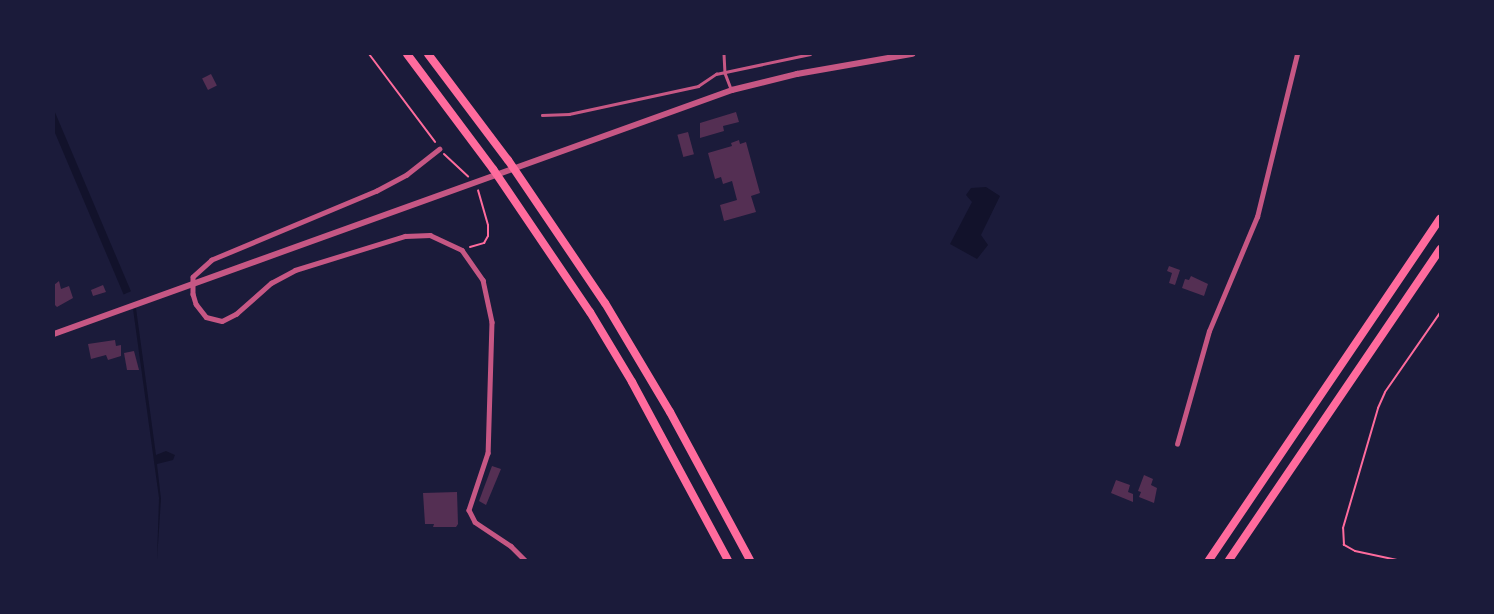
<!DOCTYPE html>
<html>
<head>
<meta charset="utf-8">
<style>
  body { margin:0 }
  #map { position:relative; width:1494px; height:614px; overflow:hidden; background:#1b1b3a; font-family:Bitter,serif }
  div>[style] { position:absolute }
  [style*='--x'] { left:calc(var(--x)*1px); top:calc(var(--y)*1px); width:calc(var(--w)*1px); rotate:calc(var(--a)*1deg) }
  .water>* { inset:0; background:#12122b; transform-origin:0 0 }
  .building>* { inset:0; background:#542f53; transform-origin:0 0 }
  .path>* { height:2px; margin:-1px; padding:0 1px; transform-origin:1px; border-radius:1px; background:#ff6b9d }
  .service>* { height:2.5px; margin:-1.25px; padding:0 1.25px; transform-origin:1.25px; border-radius:1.25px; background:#c65784 }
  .minor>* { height:4.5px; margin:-2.25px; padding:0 2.25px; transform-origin:2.25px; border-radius:2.25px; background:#c65784 }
  .tertiary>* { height:5.5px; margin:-2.75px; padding:0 2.75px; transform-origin:2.75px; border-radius:2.75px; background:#c65784 }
  .trunk>* { height:8px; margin:-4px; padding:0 4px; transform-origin:4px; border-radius:4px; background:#ff6b9d }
  span { translate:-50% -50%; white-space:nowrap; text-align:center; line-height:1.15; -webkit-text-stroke:5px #1b1b3a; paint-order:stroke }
  .frame { position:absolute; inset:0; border:55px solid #1b1b3a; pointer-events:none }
</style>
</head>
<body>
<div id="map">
  <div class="water">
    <div style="left:54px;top:110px;width:197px;height:8px;rotate:67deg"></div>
    <div style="clip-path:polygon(986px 187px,1000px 196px,981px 235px,988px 245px,977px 259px,950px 244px,972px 202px,966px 195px,971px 188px)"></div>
    <div style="clip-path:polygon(136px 308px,156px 455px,166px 451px,175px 455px,173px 460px,157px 464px,161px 499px,157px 560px,159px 498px,133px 309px)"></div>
  </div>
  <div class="building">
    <div style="left:211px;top:74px;width:13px;height:10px;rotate:63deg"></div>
    <div style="clip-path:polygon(736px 112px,739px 122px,723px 126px,724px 131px,700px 138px,700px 123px)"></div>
    <div style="left:688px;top:132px;width:23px;height:11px;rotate:75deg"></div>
    <div style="clip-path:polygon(739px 140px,740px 144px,746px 142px,760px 193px,751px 196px,756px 212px,724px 221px,720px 205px,737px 200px,732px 181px,723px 184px,721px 177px,715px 179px,708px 153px,732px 146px,731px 143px)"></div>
    <div style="clip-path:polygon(1169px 266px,1180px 270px,1175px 285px,1169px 283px,1172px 273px,1167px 271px)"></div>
    <div style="clip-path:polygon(1191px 276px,1208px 284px,1204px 296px,1182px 288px,1185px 279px,1189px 280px)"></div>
    <div style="clip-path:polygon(59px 281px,61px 289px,69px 286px,73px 298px,57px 307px,54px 304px,54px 285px)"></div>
    <div style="clip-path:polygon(103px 285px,106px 292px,93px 296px,91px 290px)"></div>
    <div style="clip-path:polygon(115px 340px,116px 346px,121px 345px,121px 356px,108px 360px,106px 355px,91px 359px,88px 344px)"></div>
    <div style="clip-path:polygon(134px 351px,139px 370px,127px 370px,124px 353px)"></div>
    <div style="clip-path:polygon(492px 466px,501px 469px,486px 505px,479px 501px)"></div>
    <div style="clip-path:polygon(1144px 475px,1153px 479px,1151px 485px,1157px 488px,1154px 503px,1139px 497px,1141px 492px,1138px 491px)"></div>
    <div style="clip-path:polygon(1116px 480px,1130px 485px,1128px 492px,1133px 494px,1133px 502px,1111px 493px)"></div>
    <div style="clip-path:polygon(457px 492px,458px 524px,456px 527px,433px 527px,434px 524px,425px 524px,423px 493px)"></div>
  </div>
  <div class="path">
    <div style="--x:369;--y:54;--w:110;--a:53.1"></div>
    <div style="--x:444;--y:154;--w:33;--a:43"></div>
    <div style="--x:470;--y:247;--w:15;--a:-16"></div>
    <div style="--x:484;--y:243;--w:8;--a:-60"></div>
    <div style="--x:488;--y:236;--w:11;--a:-90"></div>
    <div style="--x:488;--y:225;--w:36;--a:-106"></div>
    <div style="--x:1397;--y:560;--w:43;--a:-167.9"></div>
    <div style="--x:1355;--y:551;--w:13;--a:-151"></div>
    <div style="--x:1344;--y:545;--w:17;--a:-93"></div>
    <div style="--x:1343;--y:528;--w:125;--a:-73.7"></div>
    <div style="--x:1378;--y:408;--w:17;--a:-66"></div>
    <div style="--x:1385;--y:392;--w:96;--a:-55.2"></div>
  </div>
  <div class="service">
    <div style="--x:724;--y:54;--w:19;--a:87"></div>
    <div style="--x:725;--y:73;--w:17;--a:69"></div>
    <div style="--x:542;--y:115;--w:27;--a:-2"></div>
    <div style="--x:569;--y:114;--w:132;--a:-12.2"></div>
    <div style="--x:698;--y:86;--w:22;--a:-34"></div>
    <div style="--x:716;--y:74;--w:96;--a:-12"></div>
  </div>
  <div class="minor">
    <div style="--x:440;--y:149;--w:42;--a:141.8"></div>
    <div style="--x:407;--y:175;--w:34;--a:152"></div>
    <div style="--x:377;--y:191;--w:179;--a:157.3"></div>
    <div style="--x:212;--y:260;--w:25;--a:138"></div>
    <div style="--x:193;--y:277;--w:17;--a:90"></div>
    <div style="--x:193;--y:294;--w:10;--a:73"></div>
    <div style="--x:196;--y:304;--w:16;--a:52"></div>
    <div style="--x:206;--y:317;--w:16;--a:14"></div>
    <div style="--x:222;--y:321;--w:16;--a:-27"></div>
    <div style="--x:236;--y:314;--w:47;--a:-41.5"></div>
    <div style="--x:271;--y:283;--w:27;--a:-28"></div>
    <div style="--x:295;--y:270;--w:115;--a:-17.2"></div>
    <div style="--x:405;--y:236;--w:25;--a:-2"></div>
    <div style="--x:430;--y:235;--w:35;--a:25"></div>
    <div style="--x:462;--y:250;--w:37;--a:55"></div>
    <div style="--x:483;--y:280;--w:43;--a:77.9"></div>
    <div style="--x:492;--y:322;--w:131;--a:91.7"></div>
    <div style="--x:488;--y:453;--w:60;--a:108.4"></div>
    <div style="--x:469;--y:510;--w:13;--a:63"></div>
    <div style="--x:475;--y:522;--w:43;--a:33.7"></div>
    <div style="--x:511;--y:546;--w:20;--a:45"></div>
    <div style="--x:1177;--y:444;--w:117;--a:-74.2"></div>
    <div style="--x:1209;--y:331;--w:124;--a:-67.2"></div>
    <div style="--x:1257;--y:217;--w:168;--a:-76.2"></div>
  </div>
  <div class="tertiary">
    <div style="--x:54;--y:334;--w:721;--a:-19.79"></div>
    <div style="--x:732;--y:90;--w:67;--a:-13.8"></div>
    <div style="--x:797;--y:74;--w:117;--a:-9.9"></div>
  </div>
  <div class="trunk">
    <div style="--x:407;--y:54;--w:144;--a:53.2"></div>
    <div style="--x:493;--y:169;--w:173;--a:55.9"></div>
    <div style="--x:590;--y:312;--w:82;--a:59"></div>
    <div style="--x:632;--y:382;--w:202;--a:61.7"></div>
    <div style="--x:428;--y:54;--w:133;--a:53"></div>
    <div style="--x:508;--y:160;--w:173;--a:55.9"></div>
    <div style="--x:605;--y:303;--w:127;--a:59.2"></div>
    <div style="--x:670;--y:412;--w:168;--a:61.6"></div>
    <div style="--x:1209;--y:560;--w:412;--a:-55.9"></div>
    <div style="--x:1229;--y:560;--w:376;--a:-55.8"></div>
  </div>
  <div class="frame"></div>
</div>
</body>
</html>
